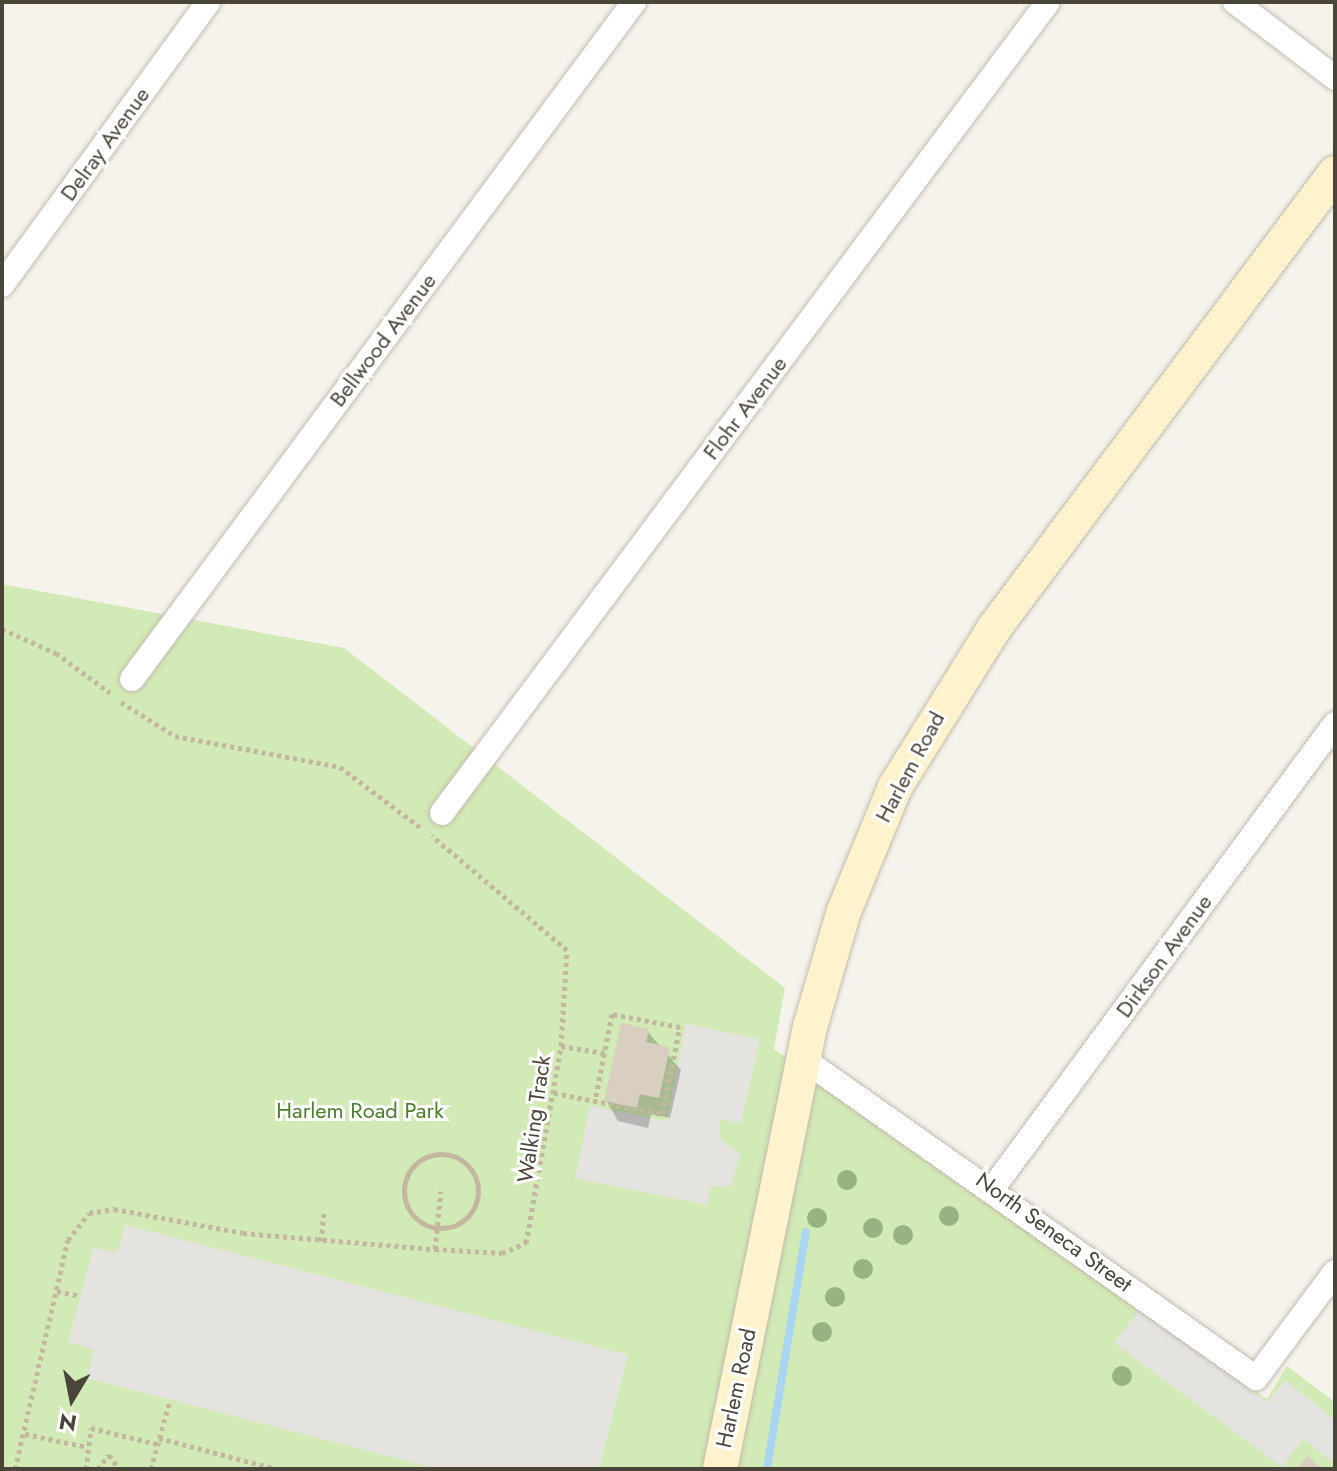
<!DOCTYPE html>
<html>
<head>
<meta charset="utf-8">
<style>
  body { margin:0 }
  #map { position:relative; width:1337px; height:1471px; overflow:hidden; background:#f6f3ec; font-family:Jost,sans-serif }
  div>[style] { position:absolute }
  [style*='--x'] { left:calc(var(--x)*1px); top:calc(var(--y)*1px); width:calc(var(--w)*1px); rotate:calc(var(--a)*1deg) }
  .green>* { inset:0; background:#d2eab5 }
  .parking>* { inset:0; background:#e5e3e0 }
  .shadow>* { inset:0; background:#0003 }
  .stream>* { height:8px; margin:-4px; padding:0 4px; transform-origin:4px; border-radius:4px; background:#a9d4f2 }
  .building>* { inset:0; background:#d8cfc1 }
  .path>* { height:5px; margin-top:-2.5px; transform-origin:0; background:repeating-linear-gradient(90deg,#c4b79f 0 4px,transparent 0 8px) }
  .path>.ring { margin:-2.5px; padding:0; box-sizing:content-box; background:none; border:5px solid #c4b79f; border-radius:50% }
  .roads { filter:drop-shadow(0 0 2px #c2bbae) drop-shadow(0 0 2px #c2bbae) }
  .minor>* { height:24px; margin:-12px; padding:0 12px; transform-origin:12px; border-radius:12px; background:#fff }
  .secondary>* { height:34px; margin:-17px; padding:0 17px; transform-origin:17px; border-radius:17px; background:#fff3cd }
  .trees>* { width:20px; height:20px; margin:-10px; border-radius:50%; background:#97b381 }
  span { translate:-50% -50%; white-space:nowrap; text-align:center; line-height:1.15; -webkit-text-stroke:6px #fff; paint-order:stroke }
  .street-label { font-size:22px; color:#4b4439 }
  .park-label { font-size:22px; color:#4a7f2a }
  .frame { position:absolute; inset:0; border:4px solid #4b4439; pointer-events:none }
  .north { position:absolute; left:32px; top:1359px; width:80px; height:80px; -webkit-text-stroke:6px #fff; paint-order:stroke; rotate:190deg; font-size:22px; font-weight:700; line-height:32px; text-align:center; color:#4b4439 }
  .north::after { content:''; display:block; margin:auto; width:28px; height:36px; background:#4b4439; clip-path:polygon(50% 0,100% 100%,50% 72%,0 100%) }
</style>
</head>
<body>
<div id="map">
  <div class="green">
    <div style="clip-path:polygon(2px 584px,344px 648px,785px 988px,774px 1049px,1267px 1399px,1287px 1366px,1335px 1402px,1335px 1469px,2px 1469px)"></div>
  </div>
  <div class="parking">
    <div style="clip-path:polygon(686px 1024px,760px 1039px,741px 1123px,719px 1119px,721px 1140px,740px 1153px,731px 1187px,711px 1186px,707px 1205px,575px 1178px,590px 1106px,667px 1121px)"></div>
    <div style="clip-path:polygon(125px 1225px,628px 1355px,599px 1469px,438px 1469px,87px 1378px,94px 1350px,68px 1342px,93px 1248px,117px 1253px)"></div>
    <div style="clip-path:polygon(1139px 1311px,1268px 1402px,1285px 1380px,1335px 1420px,1335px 1463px,1303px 1439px,1282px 1467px,1114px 1343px)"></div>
  </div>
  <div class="shadow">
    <div style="clip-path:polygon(647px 1031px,681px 1070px,670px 1118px,651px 1114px,648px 1128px,618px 1121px,606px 1100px)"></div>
  </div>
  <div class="stream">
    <div style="--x:767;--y:1469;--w:240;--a:-80.7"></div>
  </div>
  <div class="building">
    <div style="clip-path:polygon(621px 1023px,649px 1029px,646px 1042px,670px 1047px,659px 1098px,640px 1094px,637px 1108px,604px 1101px)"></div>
    <div style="clip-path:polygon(1307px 1456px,1323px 1469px,1296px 1469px)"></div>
  </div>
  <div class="path">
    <div style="--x:2;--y:629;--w:59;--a:24"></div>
    <div style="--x:56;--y:653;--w:67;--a:36.5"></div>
    <div style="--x:121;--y:702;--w:64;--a:32.2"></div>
    <div style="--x:175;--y:736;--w:168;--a:10.6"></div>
    <div style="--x:340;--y:767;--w:101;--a:37"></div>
    <div style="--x:561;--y:1046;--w:44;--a:9.2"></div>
    <div style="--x:554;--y:1093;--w:110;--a:11"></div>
    <div style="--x:662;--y:1114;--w:89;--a:-78.3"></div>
    <div style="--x:680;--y:1027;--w:69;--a:-169.2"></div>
    <div style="--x:612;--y:1014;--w:89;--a:101.1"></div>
    <div class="ring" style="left:404px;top:1154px;width:69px;height:69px"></div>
    <div style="--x:321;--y:1241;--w:30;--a:-84"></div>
    <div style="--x:435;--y:1249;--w:58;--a:-84.1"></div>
    <div style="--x:57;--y:1291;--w:24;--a:12"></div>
    <div style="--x:25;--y:1434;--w:63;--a:11.8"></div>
    <div style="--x:159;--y:1438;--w:121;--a:14.8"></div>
    <div style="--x:15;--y:1469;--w:235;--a:-77"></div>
    <div style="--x:68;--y:1240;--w:34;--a:-52"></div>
    <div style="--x:89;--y:1213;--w:25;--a:-9"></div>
    <div style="--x:114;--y:1209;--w:131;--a:10.5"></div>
    <div style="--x:243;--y:1233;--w:193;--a:4.8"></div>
    <div style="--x:435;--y:1249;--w:67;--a:3.4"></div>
    <div style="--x:502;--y:1253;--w:26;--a:-23"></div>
    <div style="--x:526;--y:1243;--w:200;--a:-79.9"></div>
    <div style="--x:561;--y:1046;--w:96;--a:-86.4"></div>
    <div style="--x:567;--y:950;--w:177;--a:-139.8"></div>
    <div style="--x:86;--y:1469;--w:41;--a:-83"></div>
    <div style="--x:91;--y:1428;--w:68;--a:13.6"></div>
    <div style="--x:98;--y:1469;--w:18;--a:-52"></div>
    <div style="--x:109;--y:1455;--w:17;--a:54"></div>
    <div style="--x:151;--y:1469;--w:72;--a:-74.6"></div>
  </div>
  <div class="roads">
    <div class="minor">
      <div style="--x:1235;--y:2;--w:126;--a:37.2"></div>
      <div style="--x:2;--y:285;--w:350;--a:-53.9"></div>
      <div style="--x:132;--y:679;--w:843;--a:-53.44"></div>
      <div style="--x:442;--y:813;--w:1012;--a:-53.23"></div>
      <div style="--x:803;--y:1059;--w:554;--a:35.15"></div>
      <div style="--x:1256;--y:1378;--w:132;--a:-53.3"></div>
      <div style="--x:993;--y:1188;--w:576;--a:-53.61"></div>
    </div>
    <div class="secondary">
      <div style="--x:720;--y:1469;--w:451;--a:-78.5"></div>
      <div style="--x:810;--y:1027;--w:121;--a:-73.7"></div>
      <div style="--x:844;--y:911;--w:134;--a:-67.6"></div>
      <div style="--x:895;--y:787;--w:189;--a:-58"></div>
      <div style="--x:995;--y:627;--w:567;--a:-53.17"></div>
    </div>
  </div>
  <div class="trees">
    <div style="left:847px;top:1180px"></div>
    <div style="left:949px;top:1216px"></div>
    <div style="left:817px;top:1218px"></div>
    <div style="left:873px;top:1228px"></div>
    <div style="left:903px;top:1235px"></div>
    <div style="left:863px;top:1269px"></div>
    <div style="left:835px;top:1297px"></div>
    <div style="left:822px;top:1332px"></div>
    <div style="left:1122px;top:1376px"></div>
  </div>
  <div class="street-label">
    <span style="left:105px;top:144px;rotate:-54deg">Delray Avenue</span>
    <span style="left:383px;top:340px;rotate:-53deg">Bellwood Avenue</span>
    <span style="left:745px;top:408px;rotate:-53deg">Flohr Avenue</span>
    <span style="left:910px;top:767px;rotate:-62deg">Harlem Road</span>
    <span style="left:1164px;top:956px;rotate:-54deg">Dirkson Avenue</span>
    <span style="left:534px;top:1119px;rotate:-82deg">Walking Track</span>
    <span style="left:1054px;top:1232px;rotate:36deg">North Seneca Street</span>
    <span style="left:736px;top:1388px;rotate:-78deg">Harlem Road</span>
  </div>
  <div class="park-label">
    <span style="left:360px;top:1111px">Harlem Road Park</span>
  </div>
  <div class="frame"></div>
  <div class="north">N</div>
</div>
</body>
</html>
